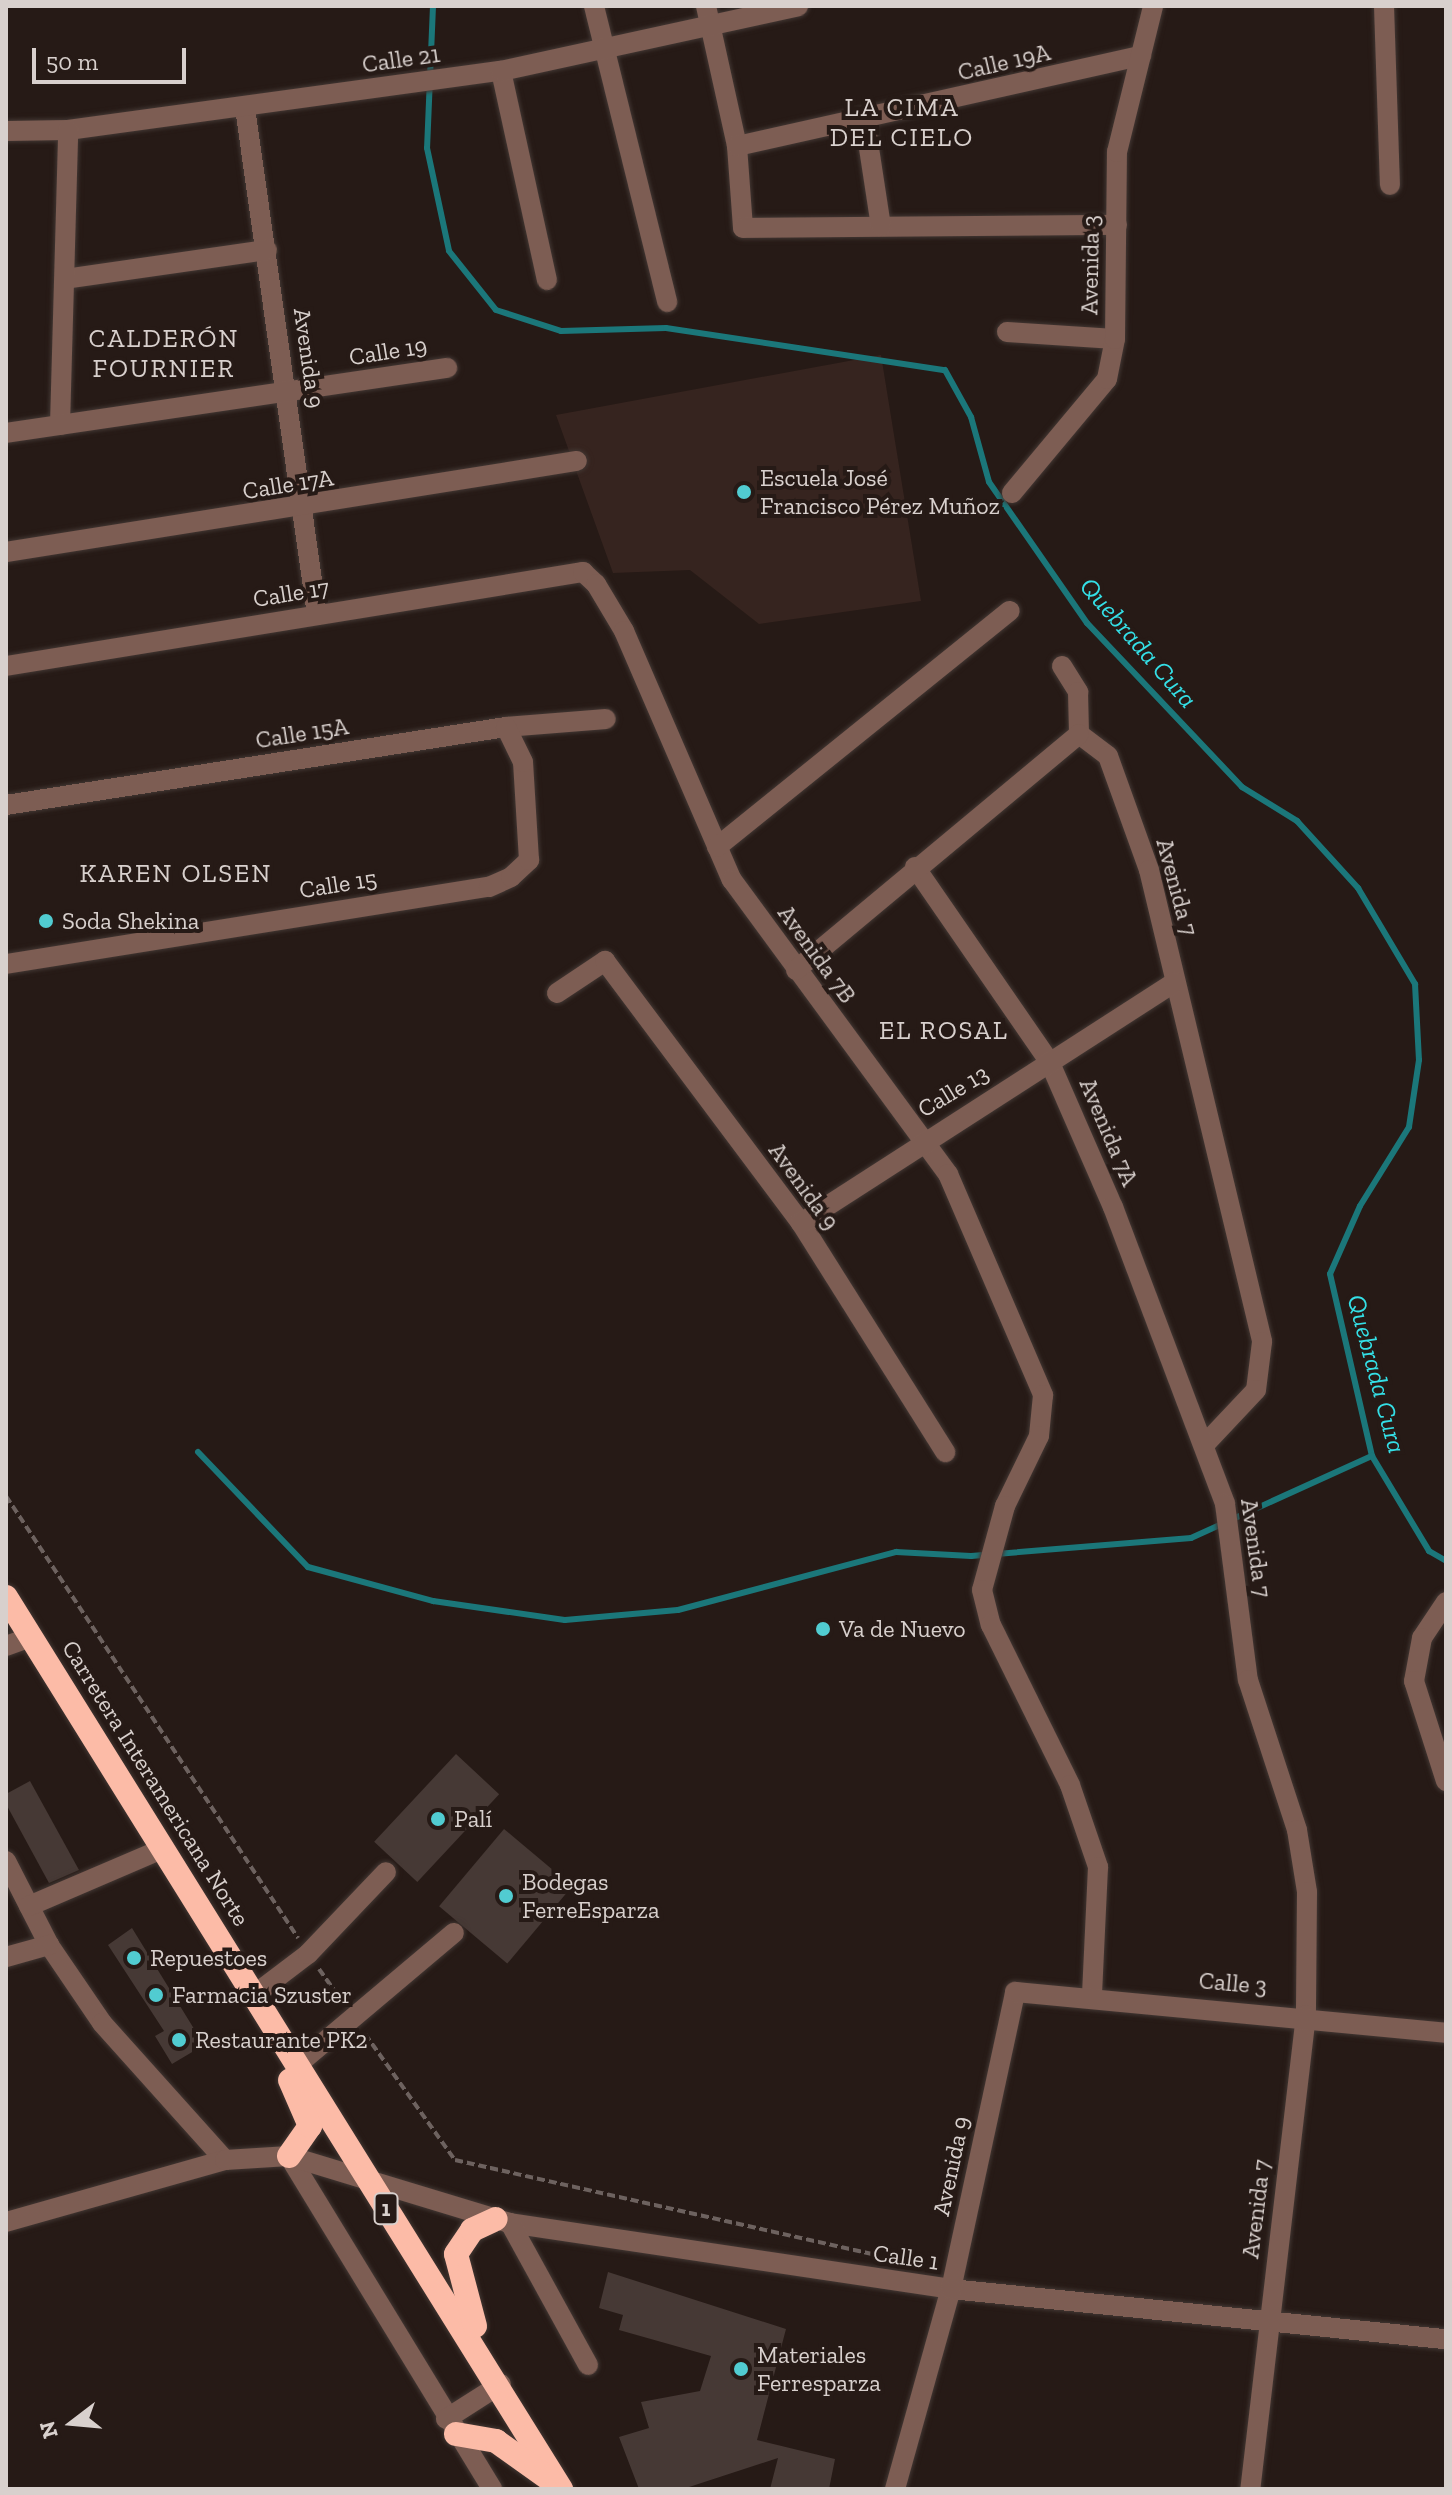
<!DOCTYPE html>
<html>
<head>
<meta charset="utf-8">
<style>
  body { margin:0 }
  #map { position:relative; width:1452px; height:2495px; overflow:hidden; background:#261a16; font-family:"Zilla Slab",serif }
  div>[style] { position:absolute }
  [style*='--x'] { left:calc(var(--x)*1px); top:calc(var(--y)*1px); width:calc(var(--w)*1px); rotate:calc(var(--a)*1deg) }
  .built>* { inset:0; background:#36241f }
  .stream>* { height:6px; margin:-3px; padding:0 3px; transform-origin:3px; border-radius:3px; background:#1b777a }
  .building>* { inset:0; background:#463935; transform-origin:0 0 }
  .path>* { height:4px; margin-top:-2px; transform-origin:0; background:repeating-linear-gradient(90deg,#6d625f 0 8px,transparent 0 12px) }
  .roads { filter:drop-shadow(0 0 2px #423733) drop-shadow(0 0 2px #423733) }
  .minor>* { height:20px; margin:-10px; padding:0 10px; transform-origin:10px; border-radius:10px; background:#7d5d53 }
  .highway>* { height:24px; margin:-12px; padding:0 12px; transform-origin:12px; border-radius:12px; background:#fcbba7 }
  .dots>* { width:22px; height:22px; translate:-50% -50%; box-sizing:border-box; border:4px solid #261a16; border-radius:50% }
  span { translate:-50% -50%; white-space:nowrap; text-align:center; line-height:1.15; -webkit-text-stroke:8px #261a16; paint-order:stroke }
  .shield-label span { padding:2px 6px; background:#261a16; border:2px solid; border-radius:6px; -webkit-text-stroke-width:0 }
  .shield-label { font-size:22px; color:#d8d0cd; font-weight:700 }
  .street-label { font-size:24px; color:#d8d0cd }
  .poi-label { font-size:24px; color:#d8d0cd }
  .left { translate:0 -50%; text-align:left }
  .neighbourhood-label { font-size:26px; color:#d8d0cd; letter-spacing:2px }
  .water-label { font-size:26px; color:#34dfe6; font-style:italic }
  .frame { position:absolute; inset:0; border:8px solid #d8d0cd; pointer-events:none }
  .north { position:absolute; left:32px; top:2383px; width:80px; height:80px; -webkit-text-stroke:6px #261a16; paint-order:stroke; rotate:254deg; font-size:22px; font-weight:700; line-height:32px; text-align:center; color:#d8d0cd }
  .north::after { content:''; display:block; margin:auto; width:28px; height:36px; background:#d8d0cd; clip-path:polygon(50% 0,100% 100%,50% 72%,0 100%) }
  .scale { position:absolute; left:32px; top:48px; width:154px; height:36px; box-sizing:border-box; border:4px solid #d8d0cd; border-top:0; padding-left:10px; font-size:24px; line-height:28px; white-space:nowrap; color:#d8d0cd; -webkit-text-stroke:6px #261a16; paint-order:stroke }
</style>
</head>
<body>
<div id="map">
  <div class="built">
    <div style="clip-path:polygon(881px 355px,921px 601px,759px 624px,690px 570px,613px 573px,556px 415px)"></div>
  </div>
  <div class="stream">
    <div style="--x:433;--y:6;--w:142;--a:92.4"></div>
    <div style="--x:427;--y:148;--w:105;--a:77.9"></div>
    <div style="--x:449;--y:251;--w:75;--a:51.5"></div>
    <div style="--x:496;--y:310;--w:68;--a:17.9"></div>
    <div style="--x:561;--y:331;--w:105;--a:-1.6"></div>
    <div style="--x:666;--y:328;--w:282;--a:8.6"></div>
    <div style="--x:945;--y:370;--w:54;--a:61"></div>
    <div style="--x:971;--y:417;--w:67;--a:74.5"></div>
    <div style="--x:989;--y:482;--w:172;--a:55.2"></div>
    <div style="--x:1087;--y:623;--w:226;--a:46.6"></div>
    <div style="--x:1242;--y:787;--w:65;--a:31.7"></div>
    <div style="--x:1297;--y:821;--w:91;--a:47.7"></div>
    <div style="--x:1358;--y:888;--w:112;--a:59.3"></div>
    <div style="--x:1415;--y:984;--w:76;--a:87"></div>
    <div style="--x:1419;--y:1060;--w:68;--a:98.5"></div>
    <div style="--x:1409;--y:1127;--w:93;--a:121.8"></div>
    <div style="--x:1360;--y:1206;--w:74;--a:113.8"></div>
    <div style="--x:1330;--y:1274;--w:187;--a:77"></div>
    <div style="--x:1372;--y:1456;--w:111;--a:59"></div>
    <div style="--x:1429;--y:1551;--w:20;--a:30"></div>
    <div style="--x:198;--y:1452;--w:159;--a:46.3"></div>
    <div style="--x:308;--y:1567;--w:130;--a:15.2"></div>
    <div style="--x:433;--y:1601;--w:133;--a:8.2"></div>
    <div style="--x:565;--y:1620;--w:113;--a:-5.1"></div>
    <div style="--x:678;--y:1610;--w:226;--a:-14.9"></div>
    <div style="--x:896;--y:1552;--w:75;--a:3.1"></div>
    <div style="--x:971;--y:1556;--w:221;--a:-4.7"></div>
    <div style="--x:1191;--y:1538;--w:199;--a:-24.4"></div>
  </div>
  <div class="building">
    <div style="left:456px;top:1754px;width:59px;height:120px;rotate:43deg"></div>
    <div style="clip-path:polygon(30px 1781px,79px 1870px,49px 1883px,6px 1804px,6px 1794px)"></div>
    <div style="left:504px;top:1829px;width:89px;height:101px;rotate:40deg"></div>
    <div style="clip-path:polygon(132px 1928px,204px 2045px,172px 2064px,155px 2036px,164px 2031px,108px 1945px)"></div>
    <div style="clip-path:polygon(608px 2272px,786px 2329px,757px 2440px,835px 2459px,829px 2489px,770px 2489px,778px 2458px,683px 2489px,639px 2489px,619px 2437px,649px 2428px,641px 2402px,700px 2391px,711px 2356px,619px 2330px,623px 2315px,599px 2308px)"></div>
  </div>
  <div class="path">
    <div style="--x:6;--y:1496;--w:530;--a:56.55"></div>
    <div style="--x:319;--y:1969;--w:43;--a:54.5"></div>
    <div style="--x:365;--y:2034;--w:155;--a:54.5"></div>
    <div style="--x:455;--y:2160;--w:432;--a:12.7"></div>
  </div>
  <div class="roads">
    <div class="minor">
      <div style="--x:594;--y:6;--w:305;--a:76.1"></div>
      <div style="--x:706;--y:6;--w:143;--a:77.5"></div>
      <div style="--x:737;--y:146;--w:82;--a:85.8"></div>
      <div style="--x:743;--y:228;--w:374;--a:-0.5"></div>
      <div style="--x:1384;--y:6;--w:179;--a:88.1"></div>
      <div style="--x:501;--y:71;--w:214;--a:77.6"></div>
      <div style="--x:245;--y:108;--w:512;--a:81.92"></div>
      <div style="--x:865;--y:122;--w:105;--a:81.3"></div>
      <div style="--x:6;--y:131;--w:62;--a:-0.9"></div>
      <div style="--x:68;--y:130;--w:437;--a:-7.8"></div>
      <div style="--x:501;--y:71;--w:304;--a:-12.3"></div>
      <div style="--x:737;--y:146;--w:414;--a:-12.6"></div>
      <div style="--x:65;--y:279;--w:204;--a:-8.2"></div>
      <div style="--x:1007;--y:332;--w:108;--a:3.7"></div>
      <div style="--x:60;--y:425;--w:295;--a:-88.4"></div>
      <div style="--x:6;--y:433;--w:446;--a:-8.4"></div>
      <div style="--x:1012;--y:493;--w:148;--a:-50.2"></div>
      <div style="--x:1107;--y:379;--w:41;--a:-78.7"></div>
      <div style="--x:1115;--y:339;--w:187;--a:-89.4"></div>
      <div style="--x:1117;--y:152;--w:150;--a:-76.1"></div>
      <div style="--x:6;--y:552;--w:578;--a:-9.06"></div>
      <div style="--x:6;--y:666;--w:585;--a:-9.25"></div>
      <div style="--x:583;--y:572;--w:18;--a:43"></div>
      <div style="--x:596;--y:584;--w:55;--a:59.2"></div>
      <div style="--x:624;--y:631;--w:271;--a:66.6"></div>
      <div style="--x:732;--y:880;--w:365;--a:53.7"></div>
      <div style="--x:948;--y:1174;--w:241;--a:66.7"></div>
      <div style="--x:1043;--y:1395;--w:41;--a:95.6"></div>
      <div style="--x:1039;--y:1436;--w:78;--a:115.9"></div>
      <div style="--x:1005;--y:1506;--w:87;--a:105.3"></div>
      <div style="--x:982;--y:1590;--w:36;--a:76"></div>
      <div style="--x:991;--y:1625;--w:178;--a:63.7"></div>
      <div style="--x:1070;--y:1785;--w:87;--a:71.1"></div>
      <div style="--x:1098;--y:1867;--w:129;--a:92.7"></div>
      <div style="--x:1062;--y:666;--w:31;--a:58"></div>
      <div style="--x:1078;--y:692;--w:42;--a:88.6"></div>
      <div style="--x:1079;--y:734;--w:36;--a:37"></div>
      <div style="--x:1108;--y:756;--w:121;--a:70.2"></div>
      <div style="--x:1149;--y:870;--w:485;--a:76.5"></div>
      <div style="--x:1262;--y:1342;--w:48;--a:97.1"></div>
      <div style="--x:1256;--y:1390;--w:73;--a:133.3"></div>
      <div style="--x:6;--y:805;--w:506;--a:-8.87"></div>
      <div style="--x:506;--y:727;--w:100;--a:-4.6"></div>
      <div style="--x:717;--y:847;--w:376;--a:-38.9"></div>
      <div style="--x:915;--y:867;--w:238;--a:55.4"></div>
      <div style="--x:1050;--y:1063;--w:157;--a:66.4"></div>
      <div style="--x:1113;--y:1207;--w:317;--a:69.3"></div>
      <div style="--x:1225;--y:1504;--w:177;--a:82.6"></div>
      <div style="--x:1248;--y:1680;--w:158;--a:71.9"></div>
      <div style="--x:1297;--y:1830;--w:63;--a:80.8"></div>
      <div style="--x:1307;--y:1892;--w:123;--a:90.5"></div>
      <div style="--x:1306;--y:2015;--w:477;--a:96.7"></div>
      <div style="--x:6;--y:964;--w:489;--a:-9.1"></div>
      <div style="--x:489;--y:887;--w:24;--a:-24"></div>
      <div style="--x:511;--y:877;--w:25;--a:-43"></div>
      <div style="--x:529;--y:860;--w:98;--a:-93.5"></div>
      <div style="--x:523;--y:762;--w:39;--a:-116"></div>
      <div style="--x:796;--y:970;--w:368;--a:-39.8"></div>
      <div style="--x:557;--y:993;--w:58;--a:-33.7"></div>
      <div style="--x:605;--y:961;--w:327;--a:53.2"></div>
      <div style="--x:801;--y:1223;--w:271;--a:57.8"></div>
      <div style="--x:801;--y:1223;--w:444;--a:-32.8"></div>
      <div style="--x:1446;--y:1602;--w:43;--a:123.7"></div>
      <div style="--x:1422;--y:1638;--w:44;--a:100.5"></div>
      <div style="--x:1414;--y:1681;--w:105;--a:72.3"></div>
      <div style="--x:6;--y:1646;--w:27;--a:-20"></div>
      <div style="--x:6;--y:1861;--w:94;--a:62.9"></div>
      <div style="--x:49;--y:1945;--w:94;--a:55.8"></div>
      <div style="--x:102;--y:2023;--w:184;--a:48.1"></div>
      <div style="--x:29;--y:1906;--w:147;--a:-23.2"></div>
      <div style="--x:6;--y:1957;--w:45;--a:-15.6"></div>
      <div style="--x:254;--y:1995;--w:68;--a:-37.2"></div>
      <div style="--x:308;--y:1954;--w:113;--a:-46.4"></div>
      <div style="--x:297;--y:2065;--w:205;--a:-40.1"></div>
      <div style="--x:289;--y:2156;--w:390;--a:58.6"></div>
      <div style="--x:6;--y:2222;--w:228;--a:-15.8"></div>
      <div style="--x:225;--y:2160;--w:64;--a:-3.6"></div>
      <div style="--x:289;--y:2156;--w:231;--a:16.9"></div>
      <div style="--x:510;--y:2223;--w:446;--a:8.5"></div>
      <div style="--x:951;--y:2289;--w:498;--a:5.8"></div>
      <div style="--x:510;--y:2223;--w:162;--a:61.2"></div>
      <div style="--x:446;--y:2419;--w:65;--a:-32.5"></div>
      <div style="--x:895;--y:2489;--w:208;--a:-74.4"></div>
      <div style="--x:951;--y:2289;--w:304;--a:-77.8"></div>
      <div style="--x:1015;--y:1992;--w:433;--a:5.4"></div>
    </div>
    <div class="highway">
      <div style="--x:6;--y:1597;--w:1051;--a:58.11"></div>
      <div style="--x:289;--y:2156;--w:37;--a:-55"></div>
      <div style="--x:310;--y:2126;--w:50;--a:-113.5"></div>
      <div style="--x:475;--y:2326;--w:74;--a:-104.8"></div>
      <div style="--x:456;--y:2254;--w:29;--a:-56"></div>
      <div style="--x:472;--y:2230;--w:26;--a:-25"></div>
      <div style="--x:456;--y:2434;--w:41;--a:9.9"></div>
      <div style="--x:496;--y:2441;--w:65;--a:35.6"></div>
    </div>
  </div>
  <div class="dots">
    <div style="left:744px;top:492px;background:#51ccd1"></div>
    <div style="left:46px;top:921px;background:#51ccd1"></div>
    <div style="left:823px;top:1629px;background:#51ccd1"></div>
    <div style="left:438px;top:1819px;background:#51ccd1"></div>
    <div style="left:506px;top:1896px;background:#51ccd1"></div>
    <div style="left:134px;top:1958px;background:#51ccd1"></div>
    <div style="left:156px;top:1995px;background:#51ccd1"></div>
    <div style="left:179px;top:2040px;background:#51ccd1"></div>
    <div style="left:741px;top:2369px;background:#51ccd1"></div>
  </div>
  <div class="shield-label">
    <span style="left:386px;top:2209px">1</span>
  </div>
  <div class="street-label">
    <span style="left:401px;top:59px;rotate:-8deg">Calle 21</span>
    <span style="left:1004px;top:62px;rotate:-13deg">Calle 19A</span>
    <span style="left:1090px;top:265px;rotate:-89deg">Avenida 3</span>
    <span style="left:388px;top:351px;rotate:-9deg">Calle 19</span>
    <span style="left:309px;top:358px;rotate:82deg">Avenida 9</span>
    <span style="left:288px;top:484px;rotate:-9deg">Calle 17A</span>
    <span style="left:291px;top:593px;rotate:-9deg">Calle 17</span>
    <span style="left:302px;top:733px;rotate:-9deg">Calle 15A</span>
    <span style="left:338px;top:884px;rotate:-9deg">Calle 15</span>
    <span style="left:1177px;top:887px;rotate:75deg">Avenida 7</span>
    <span style="left:817px;top:954px;rotate:54deg">Avenida 7B</span>
    <span style="left:953px;top:1091px;rotate:-31deg">Calle 13</span>
    <span style="left:1109px;top:1132px;rotate:67deg">Avenida 7A</span>
    <span style="left:804px;top:1186px;rotate:54deg">Avenida 9</span>
    <span style="left:1256px;top:1548px;rotate:82deg">Avenida 7</span>
    <span style="left:156px;top:1783px;rotate:58deg">Carretera Interamericana Norte</span>
    <span style="left:1233px;top:1983px;rotate:5deg">Calle 3</span>
    <span style="left:951px;top:2166px;rotate:-78deg">Avenida 9</span>
    <span style="left:1256px;top:2209px;rotate:-83deg">Avenida 7</span>
    <span style="left:906px;top:2257px;rotate:8deg">Calle 1</span>
  </div>
  <div class="poi-label">
    <span class="left" style="left:760px;top:492px">Escuela José<br>Francisco Pérez Muñoz</span>
    <span class="left" style="left:62px;top:921px">Soda Shekina</span>
    <span class="left" style="left:839px;top:1629px">Va de Nuevo</span>
    <span class="left" style="left:454px;top:1819px">Palí</span>
    <span class="left" style="left:522px;top:1896px">Bodegas<br>FerreEsparza</span>
    <span class="left" style="left:150px;top:1958px">Repuestoes</span>
    <span class="left" style="left:172px;top:1995px">Farmacia Szuster</span>
    <span class="left" style="left:195px;top:2040px">Restaurante PK2</span>
    <span class="left" style="left:757px;top:2369px">Materiales<br>Ferresparza</span>
  </div>
  <div class="neighbourhood-label">
    <span style="left:902px;top:123px">LA CIMA<br>DEL CIELO</span>
    <span style="left:164px;top:354px">CALDERÓN<br>FOURNIER</span>
    <span style="left:176px;top:874px">KAREN OLSEN</span>
    <span style="left:944px;top:1031px">EL ROSAL</span>
  </div>
  <div class="water-label">
    <span style="left:1138px;top:643px;rotate:49deg">Quebrada Cura</span>
    <span style="left:1376px;top:1374px;rotate:75deg">Quebrada Cura</span>
  </div>
  <div class="frame"></div>
  <div class="north">N</div>
  <div class="scale">50 m</div>
</div>
</body>
</html>
